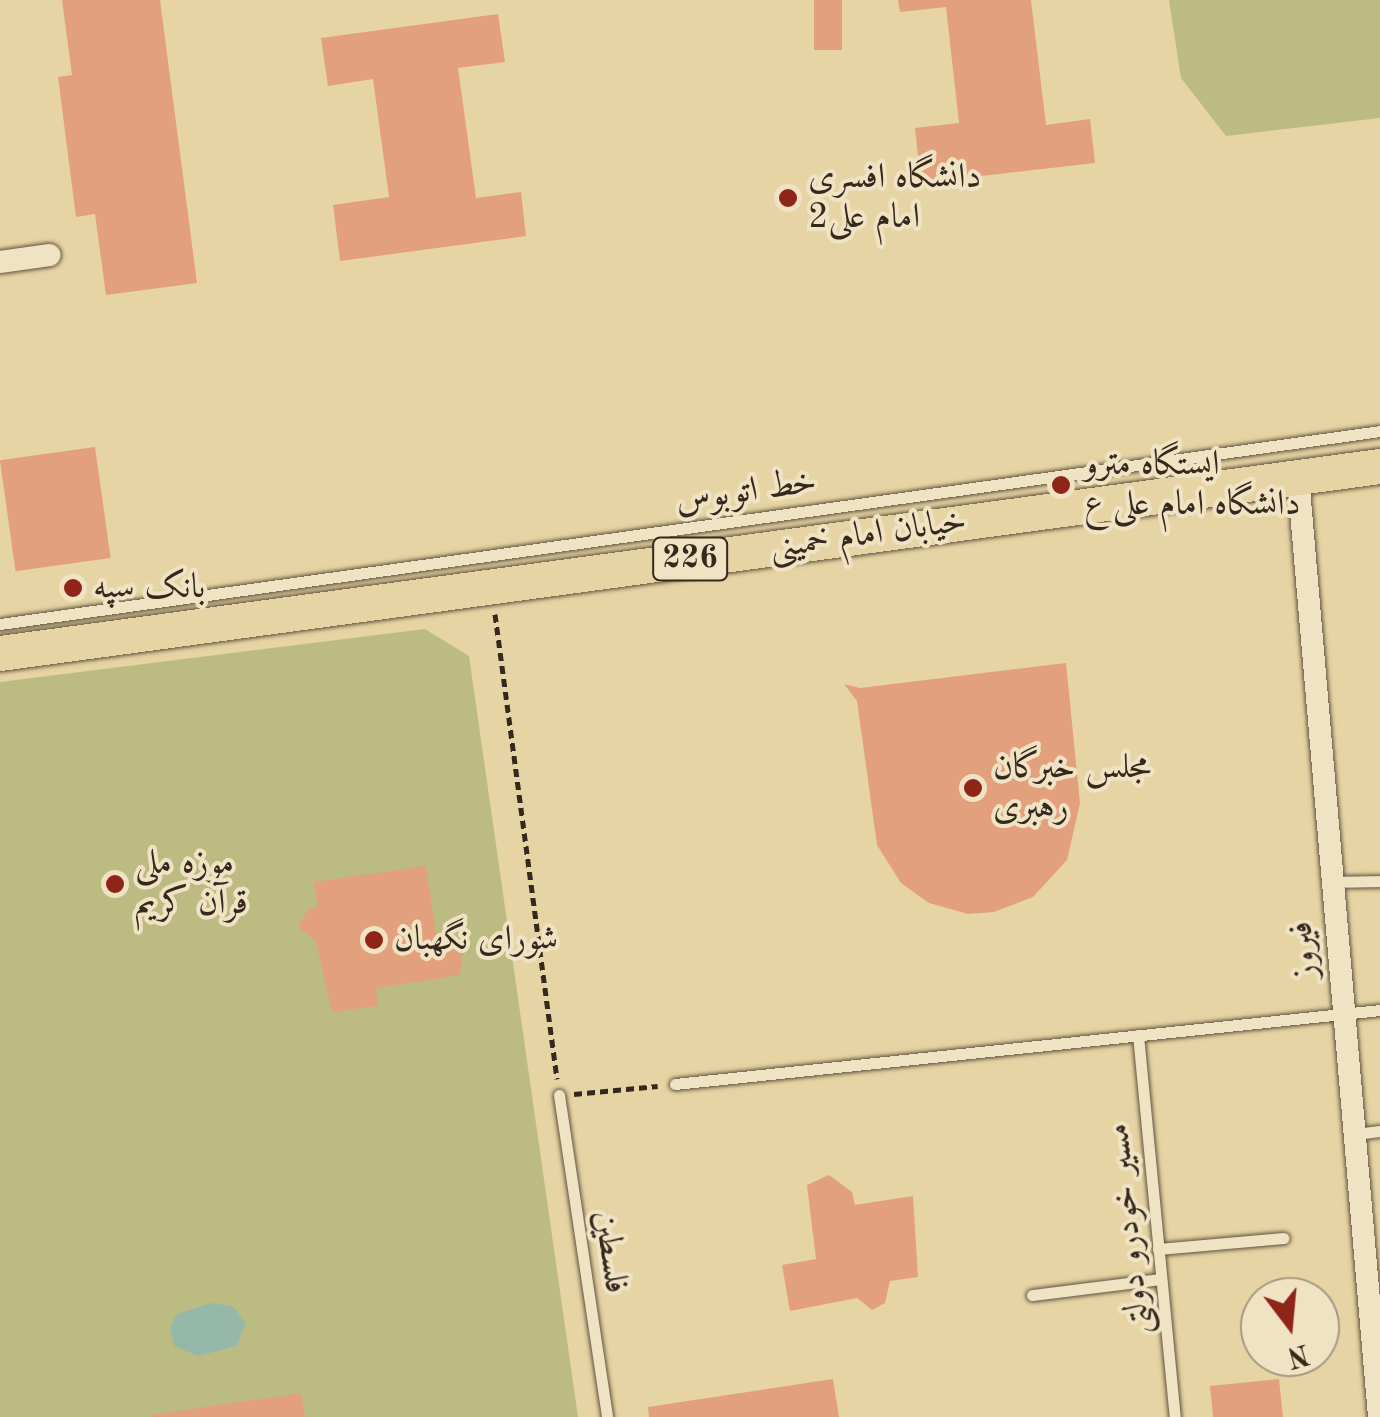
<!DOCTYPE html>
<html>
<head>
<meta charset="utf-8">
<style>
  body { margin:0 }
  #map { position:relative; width:1380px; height:1417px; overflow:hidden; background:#e6d4a4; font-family:"Old Standard TT",Amiri,serif }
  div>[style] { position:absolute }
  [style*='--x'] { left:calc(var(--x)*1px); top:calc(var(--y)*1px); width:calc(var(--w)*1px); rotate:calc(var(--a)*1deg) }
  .green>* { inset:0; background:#bcbb81 }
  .water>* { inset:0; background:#96b8a8 }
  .building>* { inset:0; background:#e3a07d; transform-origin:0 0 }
  .path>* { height:5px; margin-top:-2.5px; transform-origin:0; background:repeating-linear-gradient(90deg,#35281c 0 8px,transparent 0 13px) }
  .roads { filter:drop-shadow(0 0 2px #61533e) drop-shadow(0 0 2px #61533e) }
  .lane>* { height:11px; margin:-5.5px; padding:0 5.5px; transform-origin:5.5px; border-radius:5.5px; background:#efe3c4 }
  .street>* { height:22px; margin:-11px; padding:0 11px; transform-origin:11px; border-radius:11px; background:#efe3c4 }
  .primary>* { height:35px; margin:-17.5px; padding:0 17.5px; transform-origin:17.5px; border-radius:17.5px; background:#e6d4a4 }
  .dots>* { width:28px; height:28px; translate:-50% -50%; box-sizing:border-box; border:5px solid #efe3c4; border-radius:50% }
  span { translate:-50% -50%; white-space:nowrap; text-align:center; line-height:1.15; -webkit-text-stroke:8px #efe3c4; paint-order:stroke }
  .shield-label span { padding:2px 8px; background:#efe3c4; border:2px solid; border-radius:8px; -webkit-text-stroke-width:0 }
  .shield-label { font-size:32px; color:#35281c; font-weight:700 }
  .poi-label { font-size:35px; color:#35281c }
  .left { translate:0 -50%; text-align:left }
  .street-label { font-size:35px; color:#35281c }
  .north { position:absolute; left:1240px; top:1277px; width:100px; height:100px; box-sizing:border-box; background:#efe3c4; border:2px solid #a59881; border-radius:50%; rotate:164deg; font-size:28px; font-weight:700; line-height:40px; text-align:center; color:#35281c }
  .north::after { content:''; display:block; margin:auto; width:35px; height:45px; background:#8f2418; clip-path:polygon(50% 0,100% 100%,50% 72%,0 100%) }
</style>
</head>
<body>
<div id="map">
  <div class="green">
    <div style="clip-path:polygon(1169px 0,1380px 0,1380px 118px,1226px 136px,1181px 78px)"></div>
    <div style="clip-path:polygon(425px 629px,469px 656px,578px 1417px,0 1417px,0 682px)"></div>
  </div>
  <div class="water">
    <div style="clip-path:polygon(212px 1303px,234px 1307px,246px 1324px,236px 1346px,198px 1356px,174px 1346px,170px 1328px,176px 1314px)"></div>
  </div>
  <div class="building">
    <div style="clip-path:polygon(62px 0,160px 0,197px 283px,106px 295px,95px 214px,76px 217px,58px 77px,72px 75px)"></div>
    <div style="left:814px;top:0;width:28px;height:50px"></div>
    <div style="clip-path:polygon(898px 0,1031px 0,1046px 125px,1090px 119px,1095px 163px,921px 183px,915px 128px,959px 123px,946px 7px,900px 12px)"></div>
    <div style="clip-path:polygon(498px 14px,505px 62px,458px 68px,476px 198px,521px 192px,526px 236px,340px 261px,333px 205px,389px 197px,373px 79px,328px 86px,321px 38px)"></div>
    <div style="left:95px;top:447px;width:112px;height:96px;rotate:82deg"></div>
    <div style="clip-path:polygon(1066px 663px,1080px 803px,1067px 860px,1033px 897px,994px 912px,968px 914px,929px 903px,901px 883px,877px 845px,857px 701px,844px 684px,860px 688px)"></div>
    <div style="clip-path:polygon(426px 866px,437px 941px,463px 947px,460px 975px,376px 988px,378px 1006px,332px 1012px,316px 941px,298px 927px,308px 909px,318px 907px,314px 882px)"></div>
    <div style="clip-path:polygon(829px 1175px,852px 1192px,855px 1205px,913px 1196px,918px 1277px,890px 1281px,885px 1303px,872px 1310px,857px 1298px,790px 1311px,782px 1265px,816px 1259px,807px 1185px)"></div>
    <div style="clip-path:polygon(833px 1379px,839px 1417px,649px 1417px,648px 1407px)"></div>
    <div style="clip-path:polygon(1279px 1379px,1283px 1417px,1213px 1417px,1210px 1386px)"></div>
    <div style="clip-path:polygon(301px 1393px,305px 1417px,151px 1417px,151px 1415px)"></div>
  </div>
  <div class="path">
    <div style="--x:495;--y:614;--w:469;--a:82.4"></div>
    <div style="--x:574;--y:1094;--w:84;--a:-5.4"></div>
  </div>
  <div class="roads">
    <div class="lane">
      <div style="--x:0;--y:624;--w:1393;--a:-7.96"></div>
      <div style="--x:1333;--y:882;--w:47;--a:-1.2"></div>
      <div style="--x:1138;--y:1035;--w:384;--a:84.5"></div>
      <div style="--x:675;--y:1084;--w:709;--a:-5.99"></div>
      <div style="--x:559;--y:1095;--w:326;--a:81.5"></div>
      <div style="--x:1355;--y:1134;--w:25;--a:-7"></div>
      <div style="--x:1158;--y:1249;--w:126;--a:-5"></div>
      <div style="--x:1032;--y:1295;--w:130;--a:-7.1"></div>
    </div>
    <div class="street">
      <div style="--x:0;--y:262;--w:50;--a:-8"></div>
      <div style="--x:1298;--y:477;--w:943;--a:85.07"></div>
    </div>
    <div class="primary">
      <div style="--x:0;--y:653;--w:1393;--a:-7.72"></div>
    </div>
  </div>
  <div class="dots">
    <div style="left:788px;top:198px;background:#8f2418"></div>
    <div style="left:1061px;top:485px;background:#8f2418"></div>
    <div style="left:73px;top:588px;background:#8f2418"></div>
    <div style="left:973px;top:788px;background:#8f2418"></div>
    <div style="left:115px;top:884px;background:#8f2418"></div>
    <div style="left:374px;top:940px;background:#8f2418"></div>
  </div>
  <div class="shield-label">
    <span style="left:690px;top:559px">226</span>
  </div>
  <div class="poi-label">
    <span class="left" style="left:808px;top:198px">دانشگاه افسری<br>امام علی2</span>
    <span class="left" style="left:1084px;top:485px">ایستگاه مترو<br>دانشگاه امام علی ع</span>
    <span class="left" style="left:93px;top:588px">بانک سپه</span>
    <span class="left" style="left:993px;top:788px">مجلس خبرگان<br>رهبری</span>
    <span class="left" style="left:135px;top:884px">موزه ملی<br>قرآن کریم</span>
    <span class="left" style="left:394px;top:940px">شورای نگهبان</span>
  </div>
  <div class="street-label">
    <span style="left:746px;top:492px;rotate:-8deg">خط اتوبوس</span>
    <span style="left:868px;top:535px;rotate:-8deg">خیابان امام خمینی</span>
    <span style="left:1304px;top:950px;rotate:-95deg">فیروز</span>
    <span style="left:1129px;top:1229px;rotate:-96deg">مسیر خودرو دولتی</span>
    <span style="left:610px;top:1252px;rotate:82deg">فلسطین</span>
  </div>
  <div class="north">N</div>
</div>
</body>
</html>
